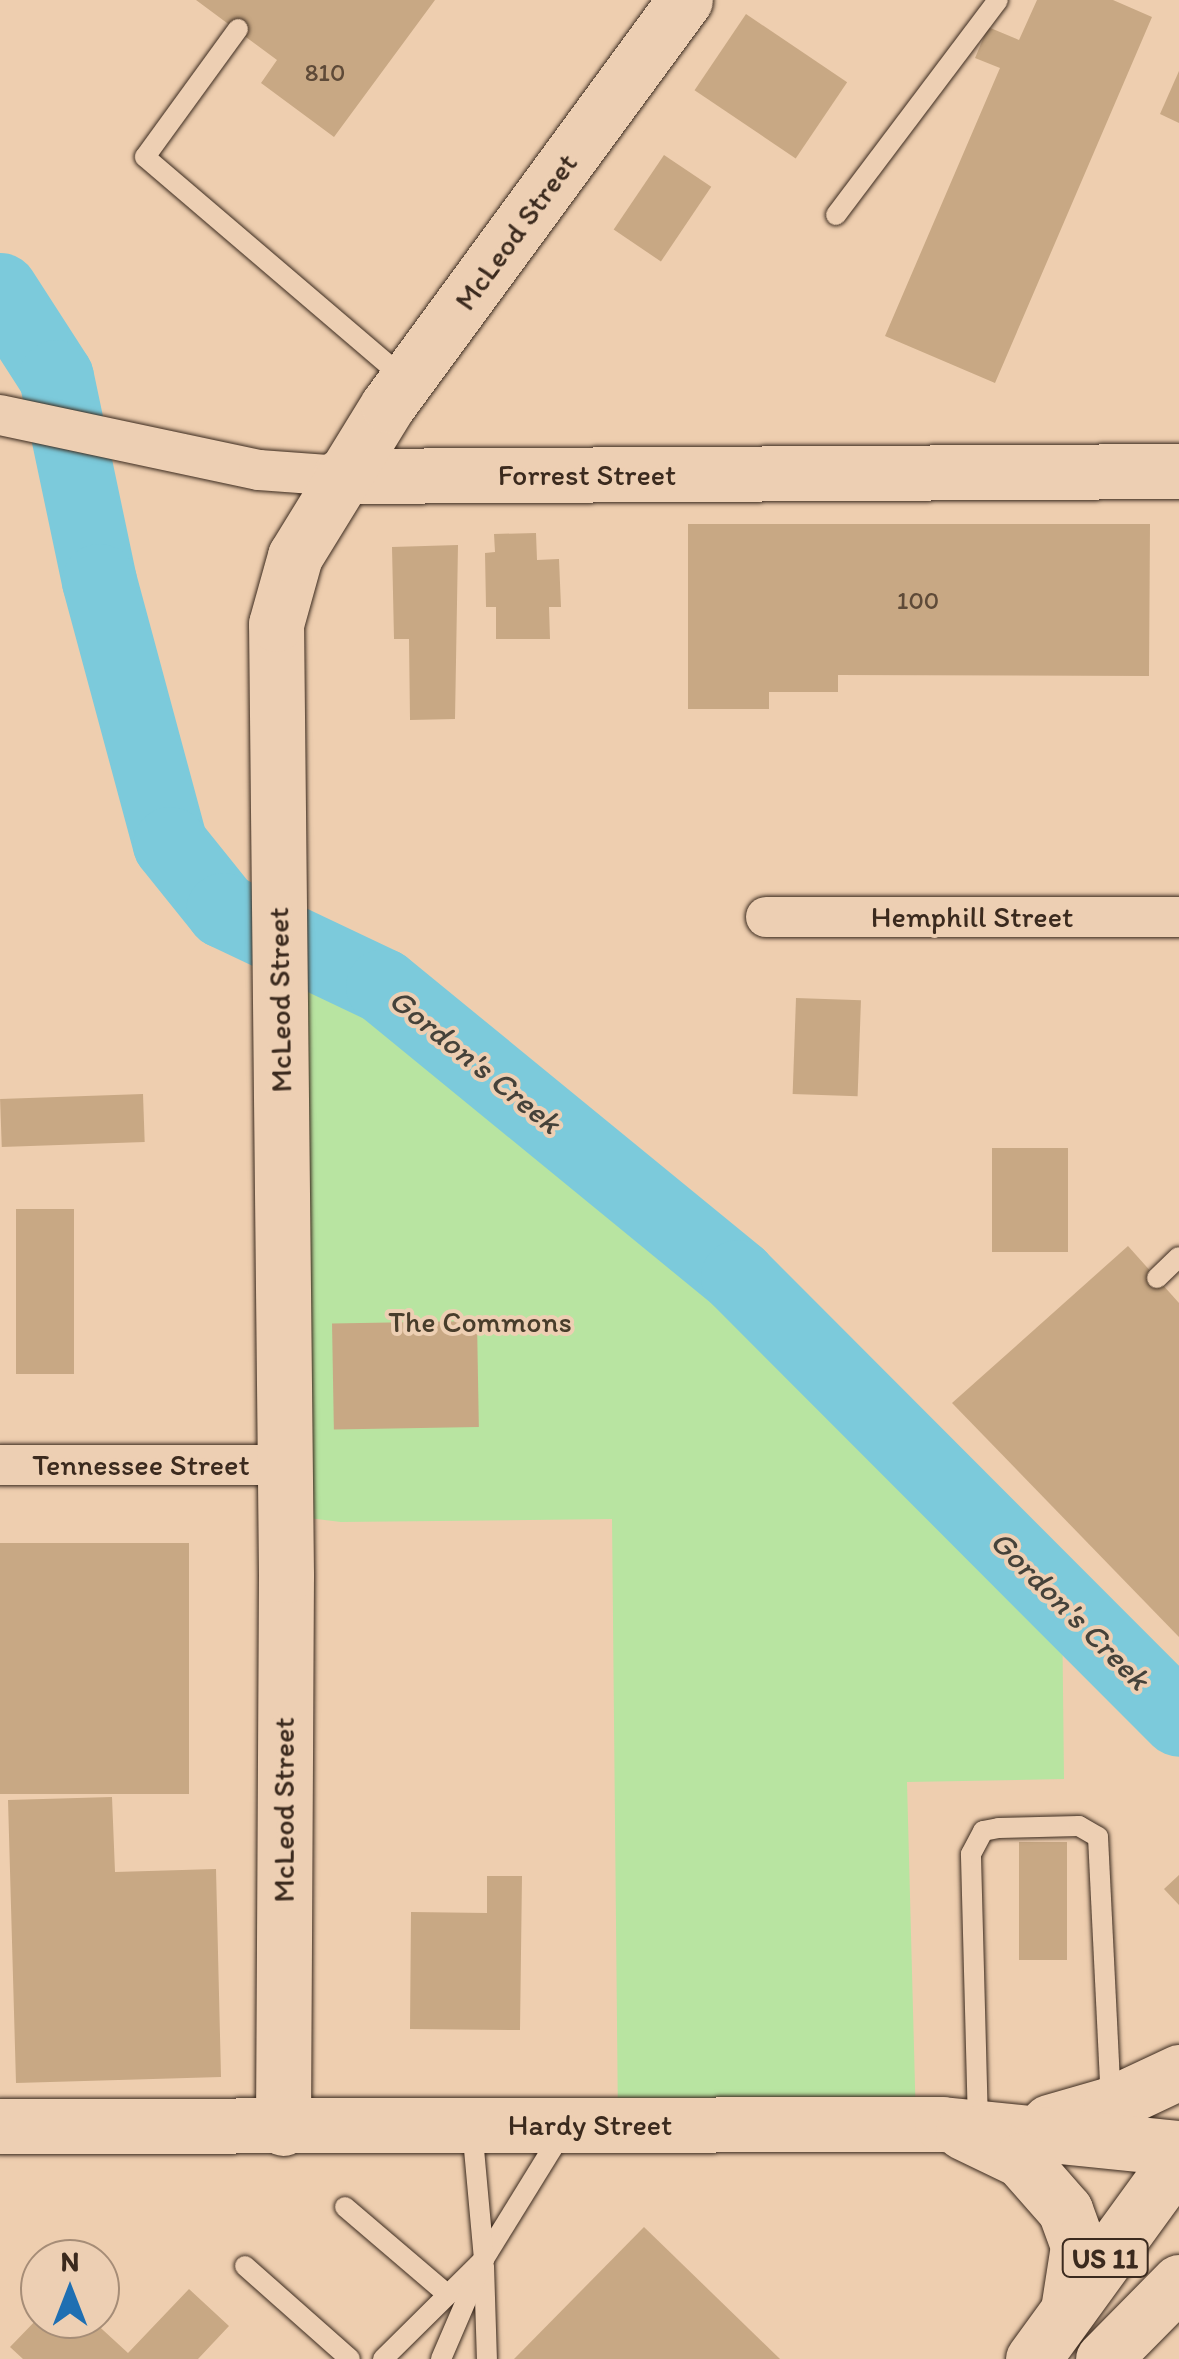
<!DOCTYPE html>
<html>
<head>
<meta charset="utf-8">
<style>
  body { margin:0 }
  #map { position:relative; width:1179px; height:2359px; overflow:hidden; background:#eeceaf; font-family:Itim,sans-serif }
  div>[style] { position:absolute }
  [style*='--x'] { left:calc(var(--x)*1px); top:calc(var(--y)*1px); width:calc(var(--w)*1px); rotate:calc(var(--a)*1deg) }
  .green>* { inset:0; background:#b8e4a1 }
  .river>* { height:75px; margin:-37.5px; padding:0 37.5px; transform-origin:37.5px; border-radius:37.5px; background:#7ccadb }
  .building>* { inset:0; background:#c8a884; transform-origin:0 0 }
  .roads { filter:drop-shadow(0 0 2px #3b2a1e) drop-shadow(0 0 2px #3b2a1e) }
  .lane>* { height:20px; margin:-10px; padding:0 10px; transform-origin:10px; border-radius:10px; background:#edcfb3 }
  .street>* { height:40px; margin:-20px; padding:0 20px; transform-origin:20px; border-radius:20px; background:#edcfb3 }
  .secondary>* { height:55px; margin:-27.5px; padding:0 27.5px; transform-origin:27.5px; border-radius:27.5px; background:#edcfb3 }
  .primary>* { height:55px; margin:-27.5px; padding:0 27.5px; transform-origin:27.5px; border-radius:27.5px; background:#edcfb3 }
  span { translate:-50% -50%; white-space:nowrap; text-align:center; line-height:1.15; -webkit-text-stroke:8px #edcfb3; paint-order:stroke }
  .number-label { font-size:25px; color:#5e4a38 }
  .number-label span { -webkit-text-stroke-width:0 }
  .shield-label span { padding:2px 8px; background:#edcfb3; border:2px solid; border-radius:8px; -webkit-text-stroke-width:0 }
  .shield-label { font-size:28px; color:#3b2a1e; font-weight:700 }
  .street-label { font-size:30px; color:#3b2a1e }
  .park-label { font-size:30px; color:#483d2b }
  .water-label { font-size:32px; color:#45423a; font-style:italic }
  .north { position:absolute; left:20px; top:2239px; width:100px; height:100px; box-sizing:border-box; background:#edcfb3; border:2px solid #a68d77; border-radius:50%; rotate:0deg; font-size:28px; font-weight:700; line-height:40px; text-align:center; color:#3b2a1e }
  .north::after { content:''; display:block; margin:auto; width:35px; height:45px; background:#1f6fb2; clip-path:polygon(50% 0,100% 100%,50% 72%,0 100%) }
</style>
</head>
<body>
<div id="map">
  <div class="green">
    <div style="clip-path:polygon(274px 933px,383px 986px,738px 1277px,1062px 1600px,1064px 1779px,907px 1782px,916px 2124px,618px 2125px,612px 1519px,341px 1522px,284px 1515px)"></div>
  </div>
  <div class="river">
    <div style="--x:0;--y:290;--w:103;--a:57.2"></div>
    <div style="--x:56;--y:377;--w:208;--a:78.1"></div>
    <div style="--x:99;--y:581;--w:272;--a:74.9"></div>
    <div style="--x:170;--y:844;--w:85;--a:51.2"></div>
    <div style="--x:223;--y:910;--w:177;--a:25.4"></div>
    <div style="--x:383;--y:986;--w:459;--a:39.3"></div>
    <div style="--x:738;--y:1277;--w:624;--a:45.06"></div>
  </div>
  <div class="building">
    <div style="clip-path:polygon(196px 0,435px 0,334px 137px,261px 83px,277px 60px)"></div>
    <div style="clip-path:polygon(1037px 0,1113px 0,1152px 17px,995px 383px,885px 336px,1000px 68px,975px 58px,988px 27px,1019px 40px)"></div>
    <div style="left:746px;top:14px;width:122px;height:92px;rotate:34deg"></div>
    <div style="clip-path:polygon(1179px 71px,1179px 123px,1160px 114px)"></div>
    <div style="left:664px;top:155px;width:57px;height:90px;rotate:34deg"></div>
    <div style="clip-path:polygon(688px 524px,1150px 524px,1149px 676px,838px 675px,838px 692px,769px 692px,769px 709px,688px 709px)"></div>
    <div style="clip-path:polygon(536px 533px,537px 560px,559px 559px,561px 607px,549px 607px,550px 639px,496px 639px,496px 607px,486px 607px,485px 553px,495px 552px,494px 534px)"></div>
    <div style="clip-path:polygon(458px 545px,455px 719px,410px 720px,409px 639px,394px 639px,392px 547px)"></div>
    <div style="left:796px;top:998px;width:65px;height:96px;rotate:2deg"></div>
    <div style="left:143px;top:1094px;width:48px;height:143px;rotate:88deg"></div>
    <div style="left:992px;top:1148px;width:76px;height:104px"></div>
    <div style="left:16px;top:1209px;width:58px;height:165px"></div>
    <div style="clip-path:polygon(1128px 1246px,1179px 1303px,1179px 1637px,952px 1403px)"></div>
    <div style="left:477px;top:1321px;width:106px;height:145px;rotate:89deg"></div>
    <div style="left:189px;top:1543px;width:251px;height:189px;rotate:90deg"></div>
    <div style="clip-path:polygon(112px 1797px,115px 1872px,216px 1869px,221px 2077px,16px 2083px,8px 1800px)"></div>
    <div style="left:1019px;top:1842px;width:48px;height:118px"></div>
    <div style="clip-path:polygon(1179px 1875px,1179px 1905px,1164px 1889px)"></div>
    <div style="clip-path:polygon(487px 1876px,522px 1876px,520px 2030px,410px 2029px,411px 1912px,487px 1913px)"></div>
    <div style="clip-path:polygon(644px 2227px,780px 2359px,514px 2359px)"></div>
    <div style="clip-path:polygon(189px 2289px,229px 2326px,198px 2359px,23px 2359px,10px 2347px,40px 2316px,91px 2319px,128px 2353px)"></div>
  </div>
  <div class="roads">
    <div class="lane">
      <div style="--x:238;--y:29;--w:158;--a:126"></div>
      <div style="--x:145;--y:157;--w:342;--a:40.5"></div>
      <div style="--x:836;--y:215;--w:269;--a:-53"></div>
      <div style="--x:1157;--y:1278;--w:30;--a:-44"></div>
      <div style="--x:978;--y:2124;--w:270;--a:-91.5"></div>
      <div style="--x:971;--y:1854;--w:26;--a:-62"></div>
      <div style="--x:983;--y:1831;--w:16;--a:-11"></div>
      <div style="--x:999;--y:1828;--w:80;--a:-1.4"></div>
      <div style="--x:1079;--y:1826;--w:22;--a:30"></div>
      <div style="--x:1098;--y:1837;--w:265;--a:87.2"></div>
      <div style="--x:345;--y:2207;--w:135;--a:40.5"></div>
      <div style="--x:245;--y:2266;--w:140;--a:41.5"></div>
      <div style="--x:484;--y:2266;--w:93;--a:88.2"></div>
      <div style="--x:383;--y:2359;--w:142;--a:-44.7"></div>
      <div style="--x:484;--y:2259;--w:150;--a:-58.3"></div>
      <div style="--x:441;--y:2359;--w:109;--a:-66.7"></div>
      <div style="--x:484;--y:2259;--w:132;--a:-95.2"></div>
    </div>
    <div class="street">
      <div style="--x:0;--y:415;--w:265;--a:12"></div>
      <div style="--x:259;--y:470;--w:82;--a:4.2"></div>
      <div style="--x:766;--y:917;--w:413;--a:0"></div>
      <div style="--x:0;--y:1465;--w:283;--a:0"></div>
    </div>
    <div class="secondary">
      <div style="--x:341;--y:476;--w:838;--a:-0.34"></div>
      <div style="--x:283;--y:2128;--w:553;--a:-89.69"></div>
      <div style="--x:286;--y:1575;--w:951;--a:-90.6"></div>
      <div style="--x:276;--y:624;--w:71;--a:-74.4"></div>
      <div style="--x:295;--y:556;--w:177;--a:-58.4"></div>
      <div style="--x:388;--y:405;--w:502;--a:-53.75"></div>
    </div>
    <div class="primary">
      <div style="--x:1049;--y:2122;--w:65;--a:-16.2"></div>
      <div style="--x:1111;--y:2104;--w:75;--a:-25.2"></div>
      <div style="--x:0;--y:2126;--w:942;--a:-0.12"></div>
      <div style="--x:942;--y:2124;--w:238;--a:5.8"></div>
      <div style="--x:963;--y:2132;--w:64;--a:25.8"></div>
      <div style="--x:1021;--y:2160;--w:67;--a:48.7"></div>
      <div style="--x:1065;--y:2210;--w:38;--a:70"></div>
      <div style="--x:1078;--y:2246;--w:65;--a:98.9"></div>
      <div style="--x:1033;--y:2359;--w:248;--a:-54"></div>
      <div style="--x:1103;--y:2359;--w:108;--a:-45.4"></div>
    </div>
  </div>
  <div class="number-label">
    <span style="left:325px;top:72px">810</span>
    <span style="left:918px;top:600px">100</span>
  </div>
  <div class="shield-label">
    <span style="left:1105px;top:2258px">US 11</span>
  </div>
  <div class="street-label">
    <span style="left:516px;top:232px;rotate:-54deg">McLeod Street</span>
    <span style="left:587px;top:475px">Forrest Street</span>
    <span style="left:972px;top:917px">Hemphill Street</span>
    <span style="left:280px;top:1000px;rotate:-91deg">McLeod Street</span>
    <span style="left:141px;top:1465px">Tennessee Street</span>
    <span style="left:284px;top:1810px;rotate:-90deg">McLeod Street</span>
    <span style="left:590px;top:2125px">Hardy Street</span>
  </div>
  <div class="park-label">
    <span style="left:480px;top:1322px">The Commons</span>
  </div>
  <div class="water-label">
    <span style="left:475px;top:1061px;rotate:39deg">Gordon's Creek</span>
    <span style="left:1070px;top:1610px;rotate:45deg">Gordon's Creek</span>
  </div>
  <div class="north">N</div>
</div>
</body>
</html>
